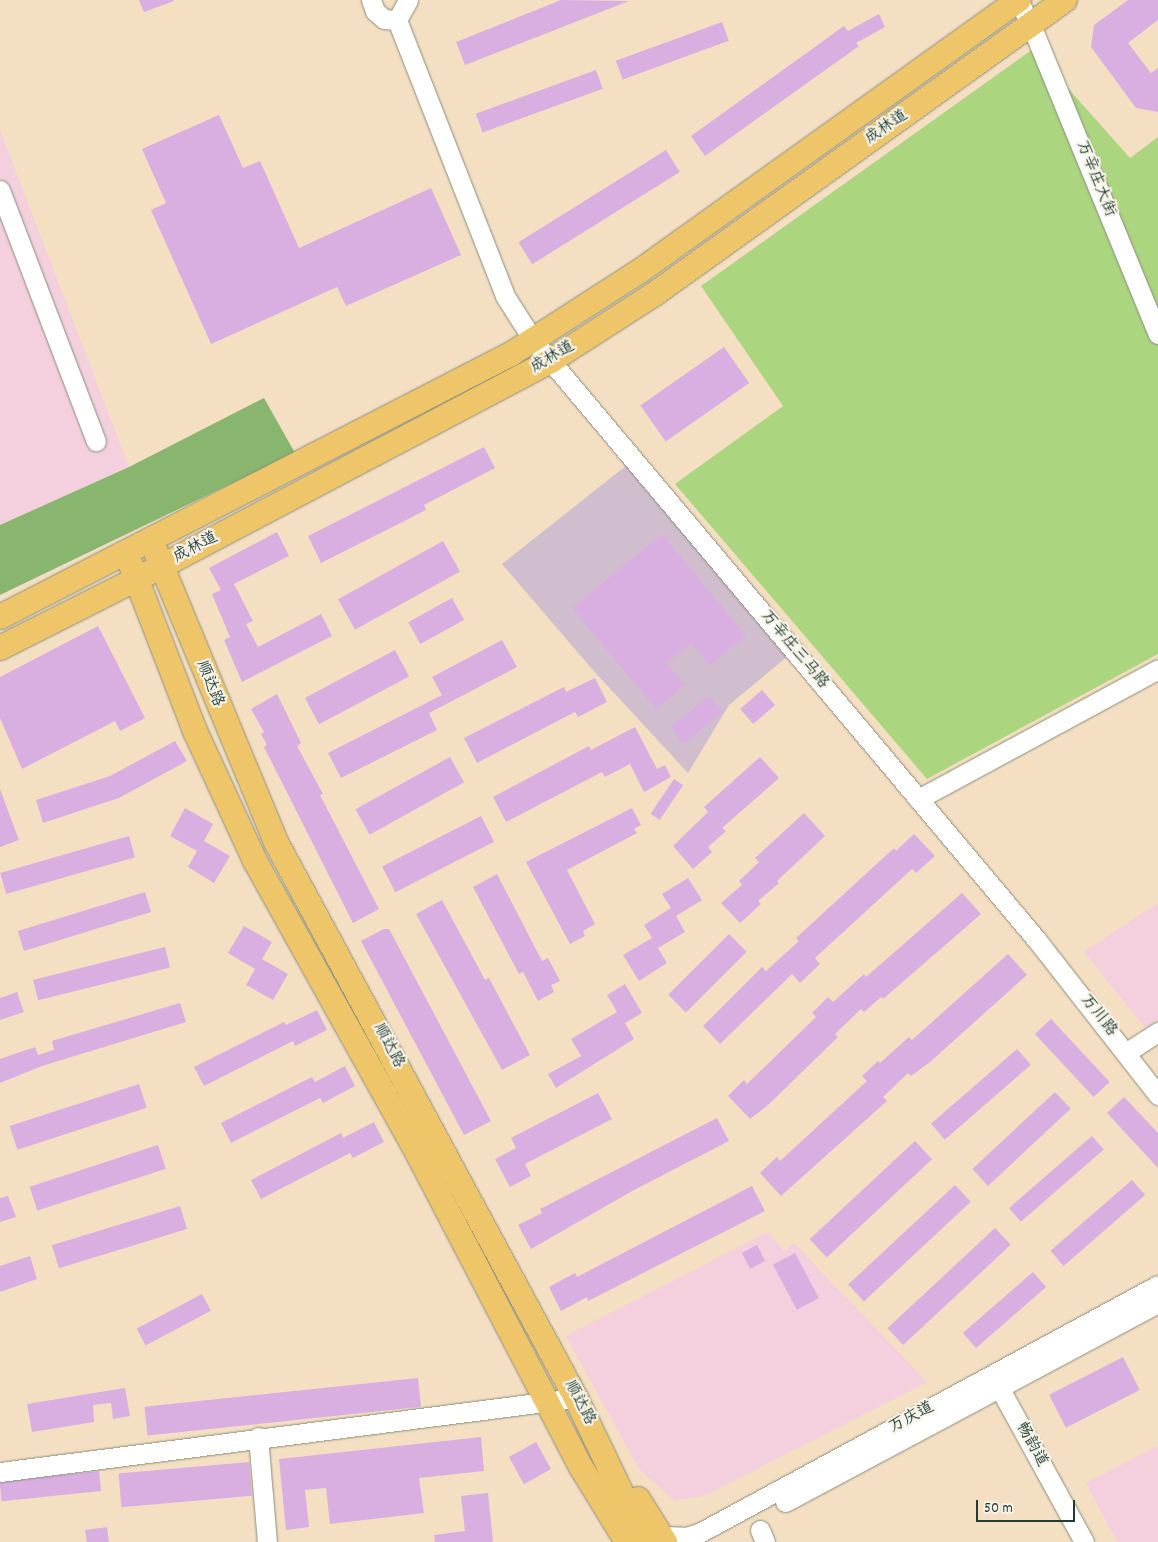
<!DOCTYPE html>
<html>
<head>
<meta charset="utf-8">
<style>
  body { margin:0 }
  #map { position:relative; width:1158px; height:1542px; overflow:hidden; background:#f4dfc3; font-family:Dekko,"LXGW WenKai TC",sans-serif }
  div>[style] { position:absolute }
  [style*='--x'] { left:calc(var(--x)*1px); top:calc(var(--y)*1px); width:calc(var(--w)*1px); rotate:calc(var(--a)*1deg) }
  .built>* { inset:0; background:#f4cfde }
  .industrial>* { inset:0; background:#d0bdce }
  .green>* { inset:0; background:#acd580 }
  .forest>* { inset:0; background:#89b66e }
  .building>* { inset:0; background:#d9afe2; transform-origin:0 0 }
  .roads { filter:drop-shadow(0 0 1px #8a8e7c) drop-shadow(0 0 1px #8a8e7c) }
  .minor>* { height:19px; margin:-9.5px; padding:0 9.5px; transform-origin:9.5px; border-radius:9.5px; background:#fff }
  .major>* { height:24px; margin:-12px; padding:0 12px; transform-origin:12px; border-radius:12px; background:#eec569 }
  span { translate:-50% -50%; white-space:nowrap; text-align:center; line-height:1.15; -webkit-text-stroke:4.5px #f7f3e8; paint-order:stroke }
  .street-label { font-size:16px; color:#1f3d34 }
  .scale { position:absolute; left:976px; top:1500px; width:99px; height:22px; box-sizing:border-box; border:2px solid #1f3d34; border-top:0; padding-left:6px; font-size:15px; line-height:18px; white-space:nowrap; color:#1f3d34; -webkit-text-stroke:4px #f7f3e8; paint-order:stroke }
</style>
</head>
<body>
<div id="map">
  <div class="built">
    <div style="clip-path:polygon(0 130px,129px 467px,0 525px)"></div>
    <div style="clip-path:polygon(1158px 903px,1158px 1020px,1145px 1028px,1084px 952px)"></div>
    <div style="clip-path:polygon(768px 1232px,784px 1251px,794px 1243px,927px 1382px,704px 1496px,674px 1500px,639px 1469px,566px 1336px)"></div>
    <div style="clip-path:polygon(1158px 1446px,1158px 1542px,1117px 1542px,1086px 1483px)"></div>
  </div>
  <div class="industrial">
    <div style="clip-path:polygon(627px 465px,788px 656px,729px 705px,688px 773px,592px 669px,502px 564px)"></div>
  </div>
  <div class="green">
    <div style="clip-path:polygon(1033px 49px,1130px 158px,1158px 137px,1158px 654px,927px 779px,675px 484px,783px 406px,701px 286px)"></div>
  </div>
  <div class="forest">
    <div style="clip-path:polygon(264px 398px,295px 453px,0 595px,0 525px,129px 467px)"></div>
  </div>
  <div class="building">
    <div style="clip-path:polygon(139px 0,173px 0,174px 1px,144px 12px)"></div>
    <div style="clip-path:polygon(561px 0,629px 1px,465px 65px,456px 42px)"></div>
    <div style="clip-path:polygon(1128px 0,1158px 0,1158px 20px,1128px 43px,1151px 73px,1158px 68px,1158px 112px,1136px 108px,1091px 47px,1094px 25px)"></div>
    <div style="clip-path:polygon(879px 14px,885px 27px,856px 43px,859px 46px,705px 156px,691px 136px,844px 26px,848px 31px)"></div>
    <div style="left:722px;top:22px;width:20px;height:113px;rotate:70deg"></div>
    <div style="left:596px;top:70px;width:20px;height:128px;rotate:70deg"></div>
    <div style="clip-path:polygon(219px 115px,243px 168px,260px 161px,299px 248px,431px 188px,461px 255px,346px 306px,337px 287px,211px 344px,151px 210px,166px 203px,142px 149px)"></div>
    <div style="left:666px;top:150px;width:26px;height:174px;rotate:58deg"></div>
    <div style="left:724px;top:347px;width:44px;height:102px;rotate:55deg"></div>
    <div style="clip-path:polygon(484px 447px,495px 468px,424px 505px,426px 510px,321px 563px,308px 536px)"></div>
    <div style="clip-path:polygon(277px 532px,289px 556px,234px 584px,253px 621px,246px 624px,258px 647px,321px 614px,332px 636px,242px 682px,224px 640px,230px 637px,212px 594px,221px 590px,209px 568px)"></div>
    <div style="clip-path:polygon(662px 534px,746px 636px,710px 665px,691px 643px,667px 663px,685px 685px,656px 709px,572px 608px)"></div>
    <div style="left:443px;top:541px;width:35px;height:120px;rotate:61deg"></div>
    <div style="left:452px;top:598px;width:25px;height:50px;rotate:61deg"></div>
    <div style="clip-path:polygon(98px 626px,145px 718px,120px 731px,115px 721px,22px 769px,0 718px,0 677px)"></div>
    <div style="clip-path:polygon(502px 640px,517px 667px,429px 713px,437px 730px,341px 778px,328px 753px,442px 695px,432px 677px)"></div>
    <div style="left:395px;top:650px;width:30px;height:102px;rotate:62deg"></div>
    <div style="clip-path:polygon(595px 678px,607px 702px,578px 717px,575px 712px,477px 763px,464px 738px,564px 687px,566px 692px)"></div>
    <div style="left:762px;top:690px;width:20px;height:29px;rotate:49deg"></div>
    <div style="clip-path:polygon(277px 694px,301px 743px,297px 746px,323px 794px,320px 795px,379px 909px,353px 923px,264px 747px,267px 745px,261px 734px,264px 732px,251px 709px)"></div>
    <div style="left:709px;top:696px;width:21px;height:50px;rotate:51deg"></div>
    <div style="clip-path:polygon(635px 727px,657px 769px,665px 765px,671px 777px,644px 792px,630px 764px,605px 777px,602px 772px,506px 822px,493px 797px,589px 746px,591px 750px)"></div>
    <div style="clip-path:polygon(175px 741px,187px 761px,119px 798px,43px 823px,36px 800px,110px 776px)"></div>
    <div style="left:450px;top:757px;width:29px;height:108px;rotate:61deg"></div>
    <div style="clip-path:polygon(760px 757px,779px 778px,722px 828px,726px 831px,708px 847px,712px 852px,693px 869px,673px 846px,708px 812px,704px 807px)"></div>
    <div style="left:674px;top:779px;width:11px;height:42px;rotate:34deg"></div>
    <div style="clip-path:polygon(0 789px,19px 840px,0 847px)"></div>
    <div style="clip-path:polygon(185px 808px,213px 824px,204px 841px,230px 856px,214px 883px,188px 867px,197px 851px,170px 836px)"></div>
    <div style="clip-path:polygon(632px 808px,641px 825px,634px 829px,637px 833px,567px 870px,595px 924px,583px 931px,585px 936px,570px 944px,526px 862px)"></div>
    <div style="clip-path:polygon(804px 813px,825px 836px,777px 881px,779px 883px,758px 901px,761px 904px,740px 923px,721px 903px,742px 885px,739px 881px,759px 862px,755px 858px)"></div>
    <div style="left:481px;top:816px;width:29px;height:111px;rotate:63deg"></div>
    <div style="clip-path:polygon(914px 834px,935px 856px,916px 873px,912px 869px,815px 958px,820px 964px,800px 983px,792px 974px,720px 1044px,703px 1026px,762px 967px,766px 971px,799px 941px,796px 938px,894px 848px,896px 851px)"></div>
    <div style="left:129px;top:836px;width:22px;height:134px;rotate:74deg"></div>
    <div style="clip-path:polygon(497px 874px,542px 961px,548px 958px,560px 981px,551px 985px,554px 992px,538px 1001px,523px 972px,519px 974px,473px 887px)"></div>
    <div style="clip-path:polygon(688px 878px,702px 900px,676px 916px,685px 932px,658px 948px,667px 963px,639px 981px,623px 955px,652px 938px,644px 925px,671px 908px,662px 894px)"></div>
    <div style="left:145px;top:892px;width:21px;height:133px;rotate:73deg"></div>
    <div style="clip-path:polygon(962px 893px,981px 914px,883px 999px,881px 997px,864px 1012px,861px 1009px,835px 1034px,838px 1037px,767px 1106px,750px 1119px,728px 1096px,744px 1080px,747px 1084px,816px 1017px,812px 1013px,828px 997px,833px 1002px,864px 974px,866px 977px)"></div>
    <div style="clip-path:polygon(442px 900px,485px 980px,489px 978px,530px 1055px,502px 1070px,416px 914px)"></div>
    <div style="clip-path:polygon(244px 926px,272px 942px,262px 959px,288px 974px,273px 1000px,246px 985px,255px 969px,228px 953px)"></div>
    <div style="clip-path:polygon(384px 929px,389px 929px,491px 1121px,464px 1135px,361px 941px)"></div>
    <div style="left:729px;top:934px;width:25px;height:86px;rotate:45deg"></div>
    <div style="left:165px;top:947px;width:21px;height:136px;rotate:76deg"></div>
    <div style="clip-path:polygon(1008px 954px,1027px 975px,930px 1062px,911px 1076px,908px 1073px,883px 1097px,887px 1101px,781px 1196px,760px 1173px,777px 1157px,780px 1161px,867px 1081px,862px 1076px,878px 1061px,880px 1063px,909px 1037px,912px 1040px)"></div>
    <div style="clip-path:polygon(625px 984px,642px 1013px,625px 1023px,634px 1039px,556px 1088px,548px 1074px,581px 1056px,571px 1039px,617px 1012px,607px 995px)"></div>
    <div style="clip-path:polygon(17px 992px,24px 1012px,0 1020px,0 998px)"></div>
    <div style="clip-path:polygon(180px 1003px,186px 1022px,42px 1066px,0 1083px,0 1059px,35px 1047px,38px 1055px,54px 1050px,52px 1041px)"></div>
    <div style="clip-path:polygon(317px 1010px,327px 1030px,295px 1046px,293px 1041px,204px 1086px,194px 1067px,284px 1022px,286px 1025px)"></div>
    <div style="left:1051px;top:1019px;width:86px;height:22px;rotate:47deg"></div>
    <div style="left:1017px;top:1049px;width:21px;height:114px;rotate:49deg"></div>
    <div style="clip-path:polygon(345px 1066px,355px 1086px,323px 1103px,320px 1098px,231px 1143px,221px 1123px,312px 1077px,315px 1082px)"></div>
    <div style="left:139px;top:1084px;width:25px;height:136px;rotate:72deg"></div>
    <div style="left:1055px;top:1092px;width:23px;height:113px;rotate:47deg"></div>
    <div style="clip-path:polygon(598px 1093px,612px 1119px,525px 1164px,531px 1176px,510px 1187px,495px 1159px,516px 1148px,511px 1138px)"></div>
    <div style="clip-path:polygon(1124px 1097px,1158px 1133px,1158px 1168px,1107px 1113px)"></div>
    <div style="clip-path:polygon(717px 1118px,729px 1141px,634px 1190px,531px 1249px,518px 1225px,542px 1213px,540px 1209px)"></div>
    <div style="clip-path:polygon(374px 1122px,384px 1142px,353px 1158px,350px 1153px,261px 1199px,251px 1180px,341px 1133px,343px 1138px)"></div>
    <div style="left:1092px;top:1136px;width:18px;height:110px;rotate:49deg"></div>
    <div style="left:915px;top:1141px;width:25px;height:144px;rotate:47deg"></div>
    <div style="left:158px;top:1145px;width:25px;height:135px;rotate:72deg"></div>
    <div style="left:1132px;top:1180px;width:20px;height:108px;rotate:49deg"></div>
    <div style="left:955px;top:1185px;width:23px;height:146px;rotate:47deg"></div>
    <div style="clip-path:polygon(752px 1186px,765px 1211px,588px 1301px,587px 1297px,561px 1311px,549px 1287px,575px 1273px,577px 1277px)"></div>
    <div style="clip-path:polygon(8px 1196px,16px 1217px,0 1222px,0 1198px)"></div>
    <div style="left:180px;top:1206px;width:24px;height:134px;rotate:73deg"></div>
    <div style="left:995px;top:1228px;width:23px;height:147px;rotate:47deg"></div>
    <div style="left:757px;top:1245px;width:18px;height:17px;rotate:63deg"></div>
    <div style="left:795px;top:1253px;width:51px;height:25px;rotate:62deg"></div>
    <div style="clip-path:polygon(30px 1256px,37px 1279px,0 1292px,0 1266px)"></div>
    <div style="left:1033px;top:1272px;width:20px;height:93px;rotate:49deg"></div>
    <div style="left:202px;top:1294px;width:19px;height:74px;rotate:62deg"></div>
    <div style="left:1123px;top:1357px;width:37px;height:83px;rotate:63deg"></div>
    <div style="left:418px;top:1378px;width:29px;height:275px;rotate:84deg"></div>
    <div style="clip-path:polygon(125px 1388px,130px 1416px,113px 1419px,111px 1403px,93px 1405px,94px 1422px,32px 1432px,27px 1404px)"></div>
    <div style="clip-path:polygon(481px 1437px,484px 1471px,419px 1478px,424px 1513px,330px 1524px,326px 1488px,305px 1490px,309px 1527px,286px 1530px,279px 1459px)"></div>
    <div style="left:536px;top:1442px;width:31px;height:31px;rotate:61deg"></div>
    <div style="left:249px;top:1462px;width:34px;height:131px;rotate:85deg"></div>
    <div style="left:99px;top:1471px;width:20px;height:100px;rotate:84deg"></div>
    <div style="clip-path:polygon(488px 1493px,493px 1542px,435px 1542px,434px 1535px,465px 1531px,461px 1496px)"></div>
    <div style="clip-path:polygon(107px 1527px,109px 1542px,87px 1542px,85px 1530px)"></div>
  </div>
  <div class="roads">
    <div class="minor">
      <div style="--x:371;--y:0;--w:12;--a:70"></div>
      <div style="--x:375;--y:11;--w:12;--a:42"></div>
      <div style="--x:384;--y:19;--w:13;--a:4"></div>
      <div style="--x:397;--y:20;--w:23;--a:-61"></div>
      <div style="--x:1018;--y:0;--w:28;--a:63"></div>
      <div style="--x:1031;--y:25;--w:334;--a:67.7"></div>
      <div style="--x:397;--y:20;--w:296;--a:68.6"></div>
      <div style="--x:505;--y:296;--w:52;--a:57.5"></div>
      <div style="--x:533;--y:340;--w:782;--a:49.98"></div>
      <div style="--x:1036;--y:939;--w:198;--a:52"></div>
      <div style="--x:0;--y:190;--w:269;--a:69.1"></div>
      <div style="--x:918;--y:799;--w:273;--a:-28.4"></div>
      <div style="--x:1127;--y:1052;--w:37;--a:-33"></div>
      <div style="--x:994;--y:1378;--w:187;--a:61.2"></div>
      <div style="--x:258;--y:1437;--w:105;--a:85.1"></div>
      <div style="--x:0;--y:1472;--w:581;--a:-7.32"></div>
      <div style="--x:785;--y:1502;--w:423;--a:-28.1"></div>
      <div style="--x:760;--y:1530;--w:13;--a:67"></div>
      <div style="--x:662;--y:1536;--w:24;--a:2"></div>
      <div style="--x:686;--y:1537;--w:16;--a:-18"></div>
      <div style="--x:701;--y:1532;--w:519;--a:-28.39"></div>
    </div>
    <div class="major">
      <div style="--x:156;--y:552;--w:314;--a:67.5"></div>
      <div style="--x:276;--y:842;--w:632;--a:61.65"></div>
      <div style="--x:576;--y:1398;--w:160;--a:64.4"></div>
      <div style="--x:131;--y:565;--w:178;--a:68.9"></div>
      <div style="--x:195;--y:731;--w:143;--a:65.2"></div>
      <div style="--x:255;--y:861;--w:338;--a:60.9"></div>
      <div style="--x:419;--y:1156;--w:351;--a:62.5"></div>
      <div style="--x:581;--y:1467;--w:88;--a:58.5"></div>
      <div style="--x:0;--y:617;--w:575;--a:-27.23"></div>
      <div style="--x:511;--y:354;--w:153;--a:-32.8"></div>
      <div style="--x:640;--y:271;--w:466;--a:-35.6"></div>
      <div style="--x:0;--y:648;--w:182;--a:-26.8"></div>
      <div style="--x:162;--y:566;--w:441;--a:-27.8"></div>
      <div style="--x:552;--y:360;--w:124;--a:-32.8"></div>
      <div style="--x:656;--y:293;--w:503;--a:-35.62"></div>
      <div style="--x:638;--y:1499;--w:51;--a:57.9"></div>
    </div>
  </div>
  <div class="street-label">
    <span style="left:887px;top:128px;rotate:-35deg">成林道</span>
    <span style="left:1095px;top:179px;rotate:68deg">万辛庄大街</span>
    <span style="left:553px;top:358px;rotate:-31deg">成林道</span>
    <span style="left:196px;top:548px;rotate:-28deg">成林道</span>
    <span style="left:794px;top:650px;rotate:50deg">万辛庄三马路</span>
    <span style="left:209px;top:684px;rotate:68deg">顺达路</span>
    <span style="left:1098px;top:1016px;rotate:51deg">万川路</span>
    <span style="left:388px;top:1046px;rotate:62deg">顺达路</span>
    <span style="left:579px;top:1403px;rotate:62deg">顺达路</span>
    <span style="left:912px;top:1418px;rotate:-28deg">万庆道</span>
    <span style="left:1031px;top:1445px;rotate:61deg">畅韵道</span>
  </div>
  <div class="scale">50 m</div>
</div>
</body>
</html>
